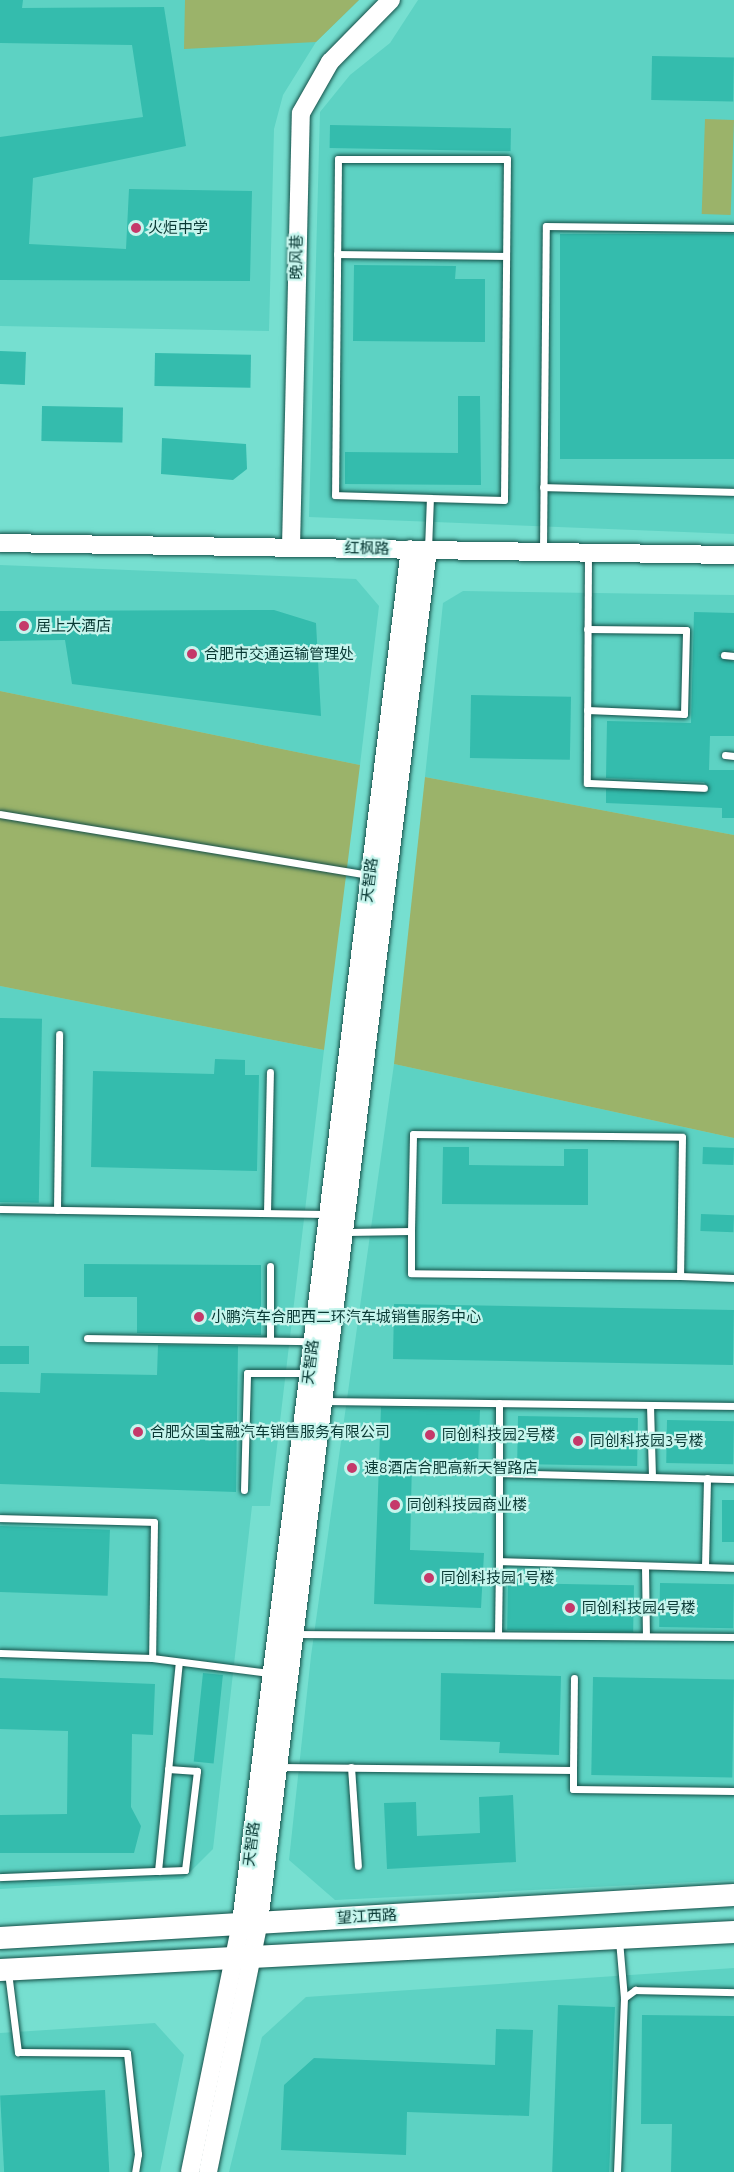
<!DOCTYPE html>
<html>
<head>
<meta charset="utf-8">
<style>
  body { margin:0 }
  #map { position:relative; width:734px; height:2172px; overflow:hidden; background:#76dfd0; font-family:Ubuntu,"Noto Sans SC",sans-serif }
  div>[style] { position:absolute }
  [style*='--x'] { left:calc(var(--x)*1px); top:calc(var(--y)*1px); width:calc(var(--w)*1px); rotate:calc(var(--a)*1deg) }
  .built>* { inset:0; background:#5dd2c3 }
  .green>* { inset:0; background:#9bb36a; transform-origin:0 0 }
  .building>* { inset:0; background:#34bcad; transform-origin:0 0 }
  .roads { filter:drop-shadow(0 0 2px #144f48) drop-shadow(0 0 2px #144f48) }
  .service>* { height:7px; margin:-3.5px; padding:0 3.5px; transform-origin:3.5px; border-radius:3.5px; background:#fff }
  .tertiary>* { height:18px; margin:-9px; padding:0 9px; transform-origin:9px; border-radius:9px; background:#fff }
  .primary>* { height:22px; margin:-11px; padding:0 11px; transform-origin:11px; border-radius:11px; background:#fff }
  .dots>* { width:16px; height:16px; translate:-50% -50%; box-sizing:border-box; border:3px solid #c6f5ed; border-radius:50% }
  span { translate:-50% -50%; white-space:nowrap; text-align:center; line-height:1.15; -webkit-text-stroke:4.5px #c6f5ed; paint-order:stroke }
  .poi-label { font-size:15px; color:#093934 }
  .left { translate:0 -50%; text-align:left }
  .street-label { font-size:15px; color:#093934 }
</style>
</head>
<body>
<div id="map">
  <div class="built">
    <div style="clip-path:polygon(0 0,359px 0,316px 42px,283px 95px,274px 129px,269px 331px,0 326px)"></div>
    <div style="clip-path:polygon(418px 0,734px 0,734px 534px,309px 517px,320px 112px,350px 75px,390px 43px)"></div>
    <div style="clip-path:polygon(0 565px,356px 579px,379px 606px,360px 765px,0 691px)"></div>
    <div style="clip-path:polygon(463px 591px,734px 595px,734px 835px,425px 777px,443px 603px)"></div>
    <div style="clip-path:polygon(0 986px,324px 1050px,270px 1506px,252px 1506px,213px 1849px,183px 1879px,0 1889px)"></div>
    <div style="clip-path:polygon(394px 1064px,734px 1138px,734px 1880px,335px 1900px,289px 1860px,311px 1656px)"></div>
    <div style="clip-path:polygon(734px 1968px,734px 2172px,229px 2172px,262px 2037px,306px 1997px)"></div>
    <div style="clip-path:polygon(155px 2023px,184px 2055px,160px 2172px,0 2172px,0 2033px)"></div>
  </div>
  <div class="green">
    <div style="clip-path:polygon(185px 0,359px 0,316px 42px,184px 49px)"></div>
    <div style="left:705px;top:119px;width:29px;height:95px;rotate:2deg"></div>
    <div style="clip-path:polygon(0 691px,360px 765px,324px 1050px,0 986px)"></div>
    <div style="clip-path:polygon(425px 777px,734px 835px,734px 1138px,394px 1064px)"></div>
  </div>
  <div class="building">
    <div style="clip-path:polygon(0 0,23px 0,22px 8px,164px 7px,186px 146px,33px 178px,29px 244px,126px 249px,129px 189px,252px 191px,250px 281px,0 280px,0 137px,143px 117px,132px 45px,0 43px)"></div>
    <div style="left:652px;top:56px;width:82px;height:44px;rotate:1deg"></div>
    <div style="left:330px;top:125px;width:181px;height:23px;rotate:1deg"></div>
    <div style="left:560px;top:234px;width:174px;height:225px"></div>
    <div style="clip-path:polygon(354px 265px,456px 266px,455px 279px,485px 279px,485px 342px,353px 341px)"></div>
    <div style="left:0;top:351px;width:26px;height:33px;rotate:2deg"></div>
    <div style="left:155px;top:353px;width:96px;height:33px;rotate:1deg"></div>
    <div style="clip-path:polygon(458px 396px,480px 396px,481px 485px,345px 484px,345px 452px,458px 453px)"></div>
    <div style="left:42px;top:406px;width:81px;height:35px;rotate:1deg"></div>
    <div style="clip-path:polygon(162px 438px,246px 444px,247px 469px,233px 480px,161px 474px)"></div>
    <div style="clip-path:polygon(274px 610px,316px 623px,321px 716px,72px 684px,65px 640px,0 641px,0 611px)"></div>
    <div style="clip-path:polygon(694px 612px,734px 613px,734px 650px,718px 655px,734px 662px,734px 736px,710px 736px,709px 770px,734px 770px,734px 818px,722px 818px,722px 808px,606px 803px,606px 789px,709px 790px,704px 782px,606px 778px,607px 721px,691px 723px)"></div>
    <div style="left:471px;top:695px;width:100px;height:63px;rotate:1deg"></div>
    <div style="left:0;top:1018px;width:42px;height:184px;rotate:1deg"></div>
    <div style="clip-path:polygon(215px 1059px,245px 1060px,245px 1075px,259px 1075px,257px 1171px,91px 1167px,93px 1071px,214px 1074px)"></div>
    <div style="clip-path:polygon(443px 1147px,469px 1147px,469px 1165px,564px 1166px,564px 1149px,588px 1149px,588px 1205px,442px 1204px)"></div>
    <div style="left:703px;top:1147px;width:31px;height:17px;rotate:2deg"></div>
    <div style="left:701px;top:1214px;width:33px;height:17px;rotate:2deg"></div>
    <div style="clip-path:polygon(84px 1264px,261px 1265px,261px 1335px,137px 1333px,137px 1297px,84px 1297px)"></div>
    <div style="left:394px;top:1304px;width:340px;height:55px;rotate:1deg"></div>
    <div style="clip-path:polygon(158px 1345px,238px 1346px,236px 1492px,0 1484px,0 1392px,40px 1393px,41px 1373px,157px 1375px)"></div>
    <div style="left:0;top:1346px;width:29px;height:18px"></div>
    <div style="clip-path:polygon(381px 1407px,480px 1410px,478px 1464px,412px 1461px,410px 1550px,484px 1553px,481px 1608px,374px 1604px)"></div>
    <div style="left:518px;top:1416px;width:120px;height:48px;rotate:1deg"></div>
    <div style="left:667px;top:1420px;width:67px;height:43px;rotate:1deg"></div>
    <div style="left:722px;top:1500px;width:12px;height:42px"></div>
    <div style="left:0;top:1526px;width:110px;height:66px;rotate:2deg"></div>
    <div style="left:508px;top:1583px;width:126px;height:47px;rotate:1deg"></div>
    <div style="left:660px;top:1583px;width:74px;height:44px;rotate:1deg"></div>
    <div style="left:203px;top:1673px;width:20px;height:89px;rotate:6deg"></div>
    <div style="clip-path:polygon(441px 1673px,561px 1676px,559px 1755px,499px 1753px,500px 1742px,440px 1740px)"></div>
    <div style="left:593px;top:1677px;width:141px;height:98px;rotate:1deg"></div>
    <div style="clip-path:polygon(0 1678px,155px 1684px,153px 1735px,132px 1734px,131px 1807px,141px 1826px,134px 1853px,0 1853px,0 1815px,67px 1814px,68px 1731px,0 1729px)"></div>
    <div style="clip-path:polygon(513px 1795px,516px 1862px,387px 1869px,384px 1803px,416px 1802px,417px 1836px,480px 1833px,479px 1797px)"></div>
    <div style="left:558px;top:2005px;width:57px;height:167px;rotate:2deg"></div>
    <div style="clip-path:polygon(642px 2015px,734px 2016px,734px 2172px,671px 2172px,672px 2124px,641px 2124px)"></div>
    <div style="clip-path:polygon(496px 2029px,533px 2030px,529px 2116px,407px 2112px,406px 2155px,281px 2150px,284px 2085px,314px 2058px,495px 2065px)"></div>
    <div style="left:105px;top:2090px;width:82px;height:105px;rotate:87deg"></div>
  </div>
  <div class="roads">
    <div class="service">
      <div style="--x:337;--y:254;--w:169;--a:0.7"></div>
      <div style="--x:543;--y:487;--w:191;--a:1.5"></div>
      <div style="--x:428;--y:549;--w:51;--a:-87.8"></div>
      <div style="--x:430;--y:498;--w:74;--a:1.5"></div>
      <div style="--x:504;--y:500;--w:341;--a:-89.5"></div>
      <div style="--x:507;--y:159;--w:169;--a:180"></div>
      <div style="--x:338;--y:159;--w:336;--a:90.5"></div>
      <div style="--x:335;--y:495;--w:95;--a:1.8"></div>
      <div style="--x:543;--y:551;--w:325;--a:-89.5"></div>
      <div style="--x:546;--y:226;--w:188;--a:0.6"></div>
      <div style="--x:588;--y:555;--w:228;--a:90.3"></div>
      <div style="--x:587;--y:783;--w:117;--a:2.4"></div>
      <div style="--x:724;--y:655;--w:10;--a:6"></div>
      <div style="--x:587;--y:710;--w:97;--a:2.4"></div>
      <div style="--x:684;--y:714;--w:84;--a:-88.6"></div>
      <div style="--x:686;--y:630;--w:99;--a:-179.4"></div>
      <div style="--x:725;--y:755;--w:9;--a:6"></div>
      <div style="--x:0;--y:814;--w:375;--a:9.4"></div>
      <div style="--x:0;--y:1209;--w:326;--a:0.9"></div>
      <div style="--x:57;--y:1210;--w:176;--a:-89.3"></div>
      <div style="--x:267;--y:1213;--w:141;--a:-88.8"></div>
      <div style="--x:346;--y:1232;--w:65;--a:-0.9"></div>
      <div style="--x:411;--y:1231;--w:97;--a:-88.8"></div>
      <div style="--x:413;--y:1134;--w:269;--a:0.6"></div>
      <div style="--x:682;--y:1137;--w:139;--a:90.8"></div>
      <div style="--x:680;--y:1276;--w:269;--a:-179.4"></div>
      <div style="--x:411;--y:1273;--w:42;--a:-90"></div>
      <div style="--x:680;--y:1276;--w:54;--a:2.1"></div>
      <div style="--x:87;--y:1338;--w:223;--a:0.8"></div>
      <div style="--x:270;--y:1340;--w:74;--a:-90"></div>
      <div style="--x:326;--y:1401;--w:408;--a:0.7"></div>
      <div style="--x:499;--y:1403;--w:158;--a:90"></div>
      <div style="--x:499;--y:1561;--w:235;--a:1.7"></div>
      <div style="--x:650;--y:1405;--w:72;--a:88.4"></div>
      <div style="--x:499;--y:1473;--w:235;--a:1.5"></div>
      <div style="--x:244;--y:1490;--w:117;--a:-88.5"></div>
      <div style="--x:247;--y:1373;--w:59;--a:0"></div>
      <div style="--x:0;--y:1518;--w:154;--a:1.5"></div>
      <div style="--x:154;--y:1522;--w:136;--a:90.8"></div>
      <div style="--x:645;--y:1566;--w:70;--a:89.2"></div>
      <div style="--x:705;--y:1567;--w:89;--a:-88.7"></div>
      <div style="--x:297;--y:1634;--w:437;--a:0.4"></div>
      <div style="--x:498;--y:1635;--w:74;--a:-89.2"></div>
      <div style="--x:0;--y:1653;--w:152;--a:1.9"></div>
      <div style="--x:152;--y:1658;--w:118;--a:7.3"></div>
      <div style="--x:280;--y:1767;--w:293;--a:0.6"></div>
      <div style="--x:573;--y:1770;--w:19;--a:90"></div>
      <div style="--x:573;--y:1789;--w:161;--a:0.7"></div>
      <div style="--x:351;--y:1767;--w:99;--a:86"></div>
      <div style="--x:573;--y:1770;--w:92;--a:-89.4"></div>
      <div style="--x:158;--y:1871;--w:27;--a:-2"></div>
      <div style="--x:185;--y:1870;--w:100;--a:-83.1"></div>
      <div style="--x:197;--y:1771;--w:29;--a:-176"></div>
      <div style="--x:0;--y:1877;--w:158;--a:-2.2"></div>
      <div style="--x:158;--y:1871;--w:210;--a:-84.3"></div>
      <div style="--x:619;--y:1940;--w:58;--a:85.1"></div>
      <div style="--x:8;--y:1972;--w:81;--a:82.9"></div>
      <div style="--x:18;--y:2052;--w:109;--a:0.5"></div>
      <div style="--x:127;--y:2053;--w:102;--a:83.8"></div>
      <div style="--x:138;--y:2154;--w:18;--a:99"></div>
      <div style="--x:617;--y:2172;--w:174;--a:-87.7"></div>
      <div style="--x:624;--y:1998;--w:14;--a:-36"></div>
      <div style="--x:635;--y:1990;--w:99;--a:1.2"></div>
    </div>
    <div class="tertiary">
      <div style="--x:0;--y:543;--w:734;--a:0.94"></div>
      <div style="--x:291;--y:547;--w:434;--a:-88.7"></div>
      <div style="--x:301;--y:113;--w:59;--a:-60.4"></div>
      <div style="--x:330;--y:62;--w:87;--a:-45.5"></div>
      <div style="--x:190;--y:2172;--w:254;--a:-78.4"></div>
      <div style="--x:241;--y:1923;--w:1384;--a:-82.99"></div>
      <div style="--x:208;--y:2172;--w:255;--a:-78.5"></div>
      <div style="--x:259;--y:1922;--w:1383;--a:-82.98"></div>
    </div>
    <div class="primary">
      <div style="--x:0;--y:1938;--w:735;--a:-3.35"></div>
      <div style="--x:0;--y:1970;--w:735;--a:-2.96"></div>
    </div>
  </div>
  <div class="dots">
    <div style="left:136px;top:228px;background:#c5396a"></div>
    <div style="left:24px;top:626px;background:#c5396a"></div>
    <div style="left:192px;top:654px;background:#c5396a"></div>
    <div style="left:199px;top:1317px;background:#c5396a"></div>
    <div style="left:138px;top:1432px;background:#c5396a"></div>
    <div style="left:430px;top:1435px;background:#c5396a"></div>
    <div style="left:578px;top:1441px;background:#c5396a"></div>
    <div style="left:352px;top:1468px;background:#c5396a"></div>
    <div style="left:395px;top:1505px;background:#c5396a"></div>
    <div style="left:429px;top:1578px;background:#c5396a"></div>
    <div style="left:570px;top:1608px;background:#c5396a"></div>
  </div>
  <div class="poi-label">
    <span class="left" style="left:148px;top:228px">火炬中学</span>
    <span class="left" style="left:36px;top:626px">居上大酒店</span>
    <span class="left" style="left:204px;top:654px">合肥市交通运输管理处</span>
    <span class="left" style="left:211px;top:1317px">小鹏汽车合肥西二环汽车城销售服务中心</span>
    <span class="left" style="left:150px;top:1432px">合肥众国宝融汽车销售服务有限公司</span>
    <span class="left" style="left:442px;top:1435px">同创科技园2号楼</span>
    <span class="left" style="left:590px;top:1441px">同创科技园3号楼</span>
    <span class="left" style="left:364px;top:1468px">速8酒店合肥高新天智路店</span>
    <span class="left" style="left:407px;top:1505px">同创科技园商业楼</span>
    <span class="left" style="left:441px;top:1578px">同创科技园1号楼</span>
    <span class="left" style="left:582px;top:1608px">同创科技园4号楼</span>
  </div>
  <div class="street-label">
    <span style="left:296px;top:257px;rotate:-89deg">晚风巷</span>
    <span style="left:367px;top:548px;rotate:1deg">红枫路</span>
    <span style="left:369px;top:880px;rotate:-83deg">天智路</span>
    <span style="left:310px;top:1362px;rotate:-83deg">天智路</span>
    <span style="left:251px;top:1844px;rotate:-83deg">天智路</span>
    <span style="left:367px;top:1916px;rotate:-3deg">望江西路</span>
  </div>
</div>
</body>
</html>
